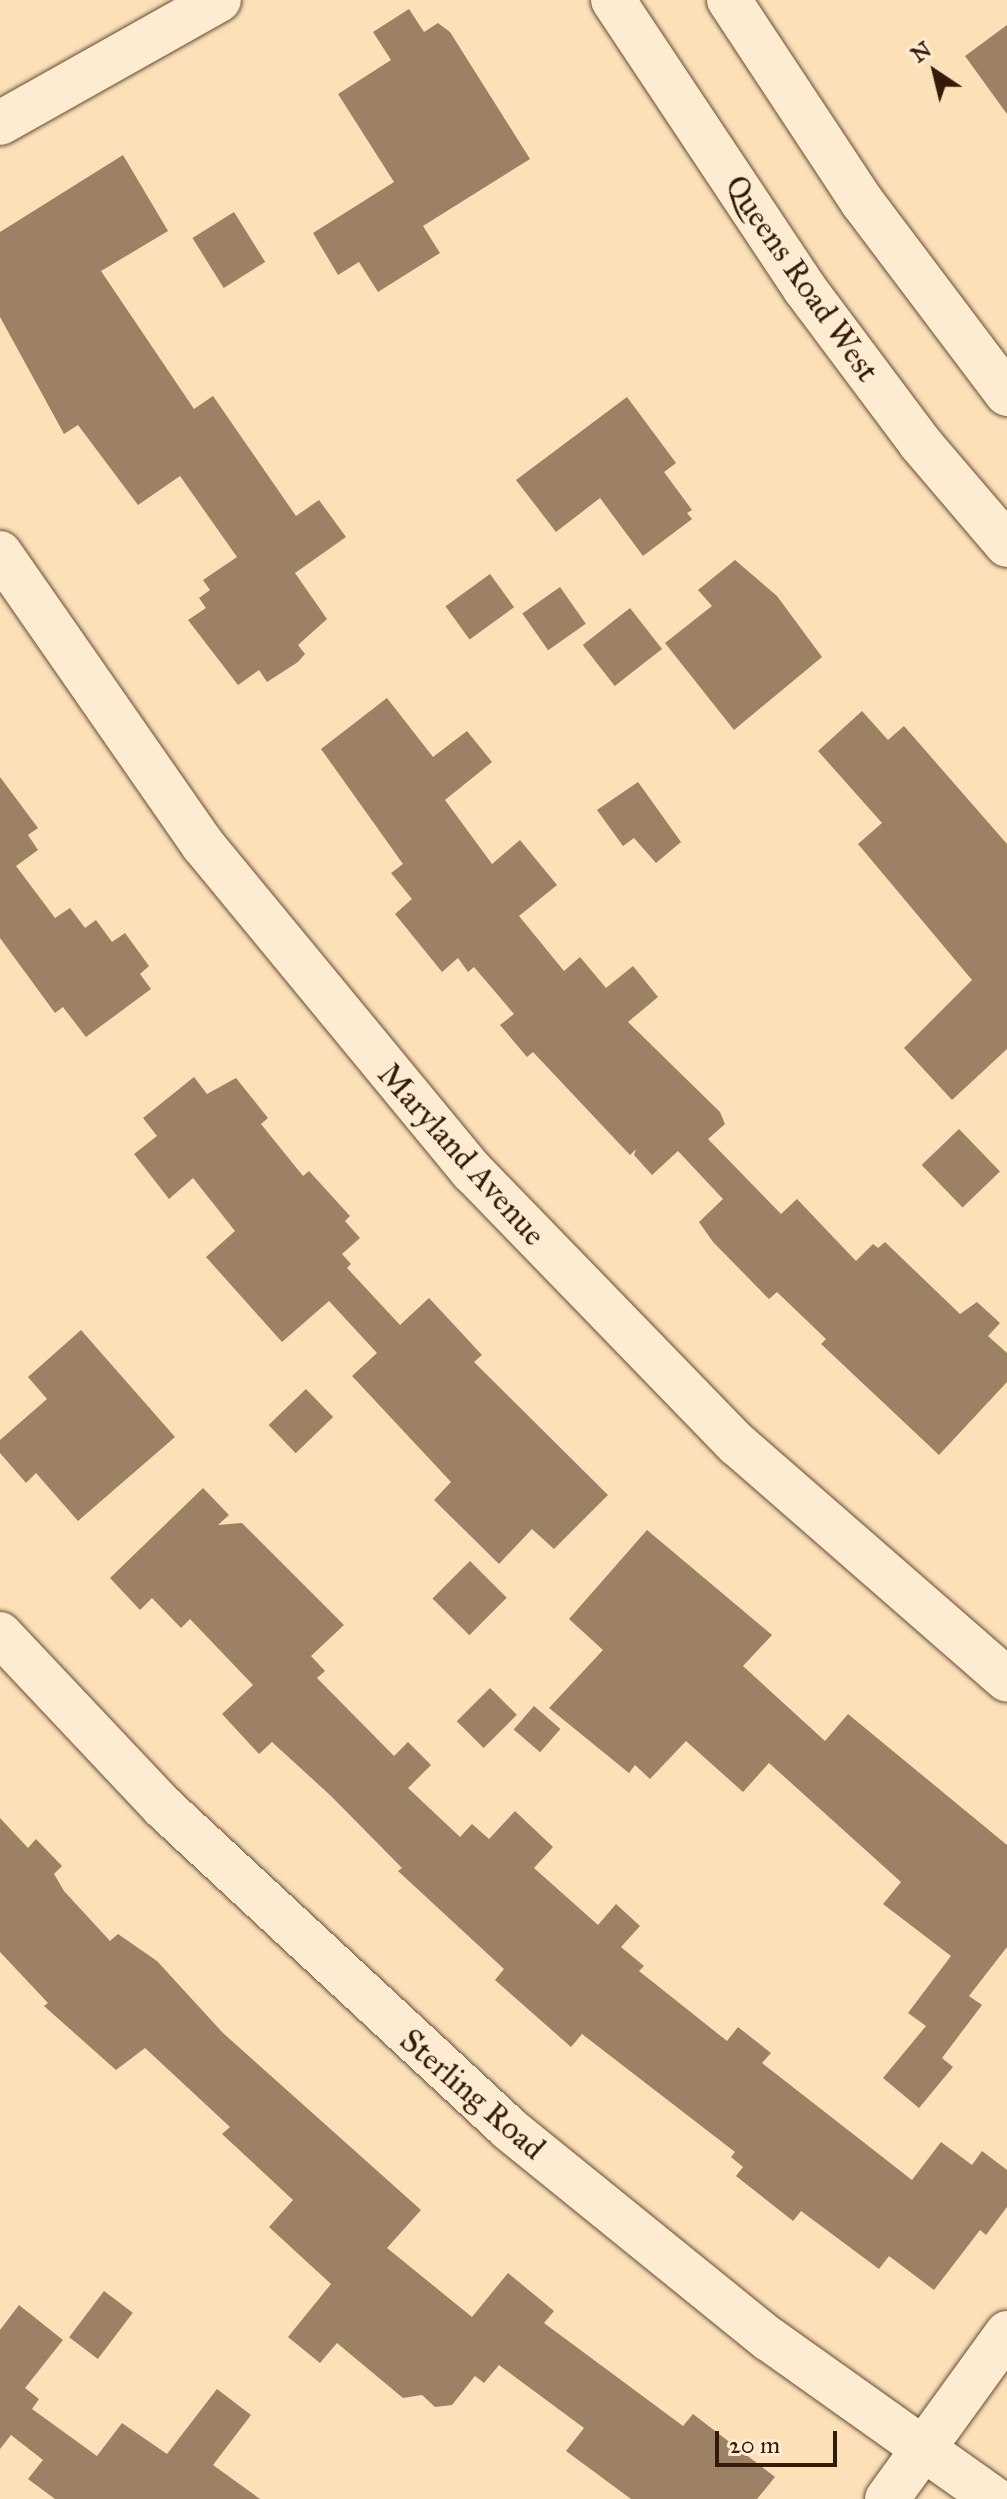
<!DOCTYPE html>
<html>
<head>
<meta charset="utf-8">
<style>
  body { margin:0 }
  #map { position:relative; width:1007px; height:2499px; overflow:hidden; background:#fce1b8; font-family:"IM FELL Great Primer",serif }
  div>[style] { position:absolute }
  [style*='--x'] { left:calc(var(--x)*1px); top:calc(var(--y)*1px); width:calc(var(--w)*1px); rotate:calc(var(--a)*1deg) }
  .building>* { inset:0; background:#9c8164; transform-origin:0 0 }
  .roads { filter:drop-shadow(0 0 2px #664c35) drop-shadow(0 0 2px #664c35) }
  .minor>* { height:44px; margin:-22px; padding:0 22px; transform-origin:22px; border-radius:22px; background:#fdecd1 }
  span { translate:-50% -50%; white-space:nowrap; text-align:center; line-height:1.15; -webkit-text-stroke:7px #fdecd1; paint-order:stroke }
  .street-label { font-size:32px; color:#341a09 }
  .north { position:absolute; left:895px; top:32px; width:80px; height:80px; -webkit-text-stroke:6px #fdecd1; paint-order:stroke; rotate:325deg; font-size:22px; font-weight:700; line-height:32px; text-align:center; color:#341a09 }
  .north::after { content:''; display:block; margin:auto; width:28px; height:36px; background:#341a09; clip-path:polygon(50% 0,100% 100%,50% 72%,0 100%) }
  .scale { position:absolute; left:715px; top:2431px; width:122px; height:36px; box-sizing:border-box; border:4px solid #341a09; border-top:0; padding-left:10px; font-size:24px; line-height:28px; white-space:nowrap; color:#341a09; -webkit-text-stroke:6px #fdecd1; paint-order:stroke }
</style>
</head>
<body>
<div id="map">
  <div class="building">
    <div style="clip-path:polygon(409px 9px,424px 32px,438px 23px,450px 32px,530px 159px,423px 226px,440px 253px,378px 292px,359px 262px,338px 275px,313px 233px,394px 182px,338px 94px,391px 60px,373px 32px)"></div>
    <div style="clip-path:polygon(1007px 25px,1007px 114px,965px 56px)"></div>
    <div style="clip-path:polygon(123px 155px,168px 231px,101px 271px,194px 409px,213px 396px,296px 516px,319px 500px,346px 537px,295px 573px,327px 619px,298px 645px,305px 654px,298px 662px,267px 682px,259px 670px,238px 685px,188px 620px,206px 608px,199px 598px,210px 590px,203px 580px,237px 557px,180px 476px,138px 505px,78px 425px,64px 434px,0 317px,0 232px)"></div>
    <div style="left:234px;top:212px;width:59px;height:49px;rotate:58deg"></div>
    <div style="clip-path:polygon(627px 397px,676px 463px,664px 472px,692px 510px,687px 513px,692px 519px,643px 556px,600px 498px,556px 532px,516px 480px)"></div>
    <div style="clip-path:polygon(735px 560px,777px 596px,822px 657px,734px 730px,665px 643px,712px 606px,698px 590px)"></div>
    <div style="left:490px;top:574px;width:41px;height:55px;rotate:54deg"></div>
    <div style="left:560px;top:587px;width:45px;height:46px;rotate:55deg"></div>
    <div style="left:630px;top:608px;width:52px;height:60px;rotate:52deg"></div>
    <div style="clip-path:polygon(387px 698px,433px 757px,467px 731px,492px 762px,445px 800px,492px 864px,520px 840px,557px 885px,519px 916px,564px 971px,580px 957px,606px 988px,633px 966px,658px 997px,628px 1022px,720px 1112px,725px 1124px,708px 1139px,781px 1214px,797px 1199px,856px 1261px,873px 1244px,878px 1248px,885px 1242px,960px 1314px,977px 1302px,1000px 1323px,988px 1336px,1007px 1353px,1007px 1382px,939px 1455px,821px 1344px,826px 1339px,777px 1292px,769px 1299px,713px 1242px,699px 1222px,723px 1199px,678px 1151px,652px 1175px,634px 1155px,636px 1149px,630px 1155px,533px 1052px,527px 1057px,500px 1025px,514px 1014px,474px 967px,468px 972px,458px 958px,442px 972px,395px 914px,412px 899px,391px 873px,403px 864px,321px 749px)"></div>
    <div style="clip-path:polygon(862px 711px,888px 740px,904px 726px,1007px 844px,1007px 1049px,952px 1100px,904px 1048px,972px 980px,858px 844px,882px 823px,818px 751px)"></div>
    <div style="clip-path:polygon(0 777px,38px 828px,28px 835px,38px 850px,16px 866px,55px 918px,70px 908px,85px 928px,96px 920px,112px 942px,125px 933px,149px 966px,140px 974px,151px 989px,86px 1037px,63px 1007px,55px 1013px,0 938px)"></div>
    <div style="clip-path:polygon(638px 782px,681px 842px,656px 863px,634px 838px,623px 846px,597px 810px)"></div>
    <div style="clip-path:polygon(194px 1077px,207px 1094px,236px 1078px,268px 1118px,261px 1124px,303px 1176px,309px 1171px,350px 1216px,345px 1221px,360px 1238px,342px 1254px,351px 1264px,347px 1268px,400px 1325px,429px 1298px,482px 1355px,474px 1362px,608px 1495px,554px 1549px,532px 1529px,499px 1564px,434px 1500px,451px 1482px,352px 1376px,377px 1353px,329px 1301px,282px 1342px,206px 1257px,235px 1231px,193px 1178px,169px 1199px,134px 1154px,157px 1136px,143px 1118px)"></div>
    <div style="left:959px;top:1129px;width:59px;height:52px;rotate:46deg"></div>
    <div style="clip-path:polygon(81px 1330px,175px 1437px,78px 1521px,36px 1473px,26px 1483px,0 1453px,0 1440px,47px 1399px,28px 1377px)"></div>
    <div style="left:306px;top:1389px;width:39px;height:52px;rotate:46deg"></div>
    <div style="clip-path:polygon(203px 1488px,229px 1515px,218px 1525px,242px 1523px,344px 1625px,311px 1656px,325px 1671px,317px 1678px,394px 1756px,408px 1742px,431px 1765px,408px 1788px,460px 1837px,472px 1824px,489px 1839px,515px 1811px,553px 1847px,534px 1868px,598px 1925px,616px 1904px,640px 1926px,621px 1947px,644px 1966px,639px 1971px,727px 2041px,738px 2027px,771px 2053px,762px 2063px,912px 2180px,941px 2142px,972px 2165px,982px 2151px,1007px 2170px,1007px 2207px,986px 2235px,980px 2230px,934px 2290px,889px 2256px,879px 2269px,801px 2211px,793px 2221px,736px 2176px,743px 2167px,731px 2157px,735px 2152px,582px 2034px,571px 2047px,495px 1980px,504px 1969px,398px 1871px,402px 1868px,331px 1796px,272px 1742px,259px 1754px,222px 1714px,253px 1685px,190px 1619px,181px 1628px,152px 1598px,140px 1610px,110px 1578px)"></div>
    <div style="clip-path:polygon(647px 1530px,772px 1635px,743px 1666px,825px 1741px,848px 1714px,1007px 1845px,1007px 1947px,969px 1996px,982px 2005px,942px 2058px,953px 2067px,919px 2108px,883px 2078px,926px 2026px,908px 2013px,951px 1956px,883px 1904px,901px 1882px,769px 1763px,743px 1792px,686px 1741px,650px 1779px,635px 1765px,629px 1773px,549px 1708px,603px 1650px,569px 1619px)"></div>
    <div style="left:470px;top:1561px;width:52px;height:53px;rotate:45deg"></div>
    <div style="left:490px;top:1688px;width:38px;height:47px;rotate:45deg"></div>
    <div style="left:534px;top:1706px;width:35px;height:31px;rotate:41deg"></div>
    <div style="clip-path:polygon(0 1818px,28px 1848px,36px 1839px,62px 1866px,54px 1874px,64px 1891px,110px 1941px,118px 1934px,157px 1961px,223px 2033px,421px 2210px,387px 2248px,472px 2317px,508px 2273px,554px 2311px,544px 2323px,683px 2426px,693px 2414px,775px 2477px,757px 2499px,631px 2499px,566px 2451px,584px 2428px,499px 2365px,484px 2383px,475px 2376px,452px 2405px,435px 2407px,422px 2395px,403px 2398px,337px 2343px,320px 2363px,288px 2337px,331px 2284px,269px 2227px,293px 2200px,222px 2134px,230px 2127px,145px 2048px,116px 2070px,44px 2006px,48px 2003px,0 1952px)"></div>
    <div style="left:104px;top:2291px;width:36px;height:58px;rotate:37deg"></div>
    <div style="clip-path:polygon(19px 2305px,63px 2340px,25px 2388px,39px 2399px,32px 2409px,97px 2456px,122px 2423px,167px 2454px,217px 2389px,251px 2415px,213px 2465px,260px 2499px,55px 2499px,28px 2479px,43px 2460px,11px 2435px,0 2449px,0 2330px)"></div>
  </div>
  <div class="roads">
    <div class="minor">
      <div style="--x:613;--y:0;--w:347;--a:56.4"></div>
      <div style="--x:805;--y:289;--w:192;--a:53.2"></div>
      <div style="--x:920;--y:443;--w:134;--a:49.5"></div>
      <div style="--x:729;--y:0;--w:243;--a:56.6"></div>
      <div style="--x:863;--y:203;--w:239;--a:53"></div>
      <div style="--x:0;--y:123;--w:251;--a:-29.3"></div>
      <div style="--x:0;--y:553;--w:356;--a:55.2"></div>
      <div style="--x:203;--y:845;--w:424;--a:50.5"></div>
      <div style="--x:473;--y:1172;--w:380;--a:45.9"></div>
      <div style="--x:738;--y:1445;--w:357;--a:41.1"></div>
      <div style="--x:0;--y:1634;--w:238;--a:46.7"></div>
      <div style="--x:163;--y:1807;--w:471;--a:42.9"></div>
      <div style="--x:508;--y:2128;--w:336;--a:39"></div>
      <div style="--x:769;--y:2339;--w:276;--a:35.4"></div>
      <div style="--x:887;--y:2499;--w:205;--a:-54.1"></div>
    </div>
  </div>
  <div class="street-label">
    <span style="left:801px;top:279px;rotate:55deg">Queens Road West</span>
    <span style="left:461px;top:1155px;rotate:48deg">Maryland Avenue</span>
    <span style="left:472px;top:2095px;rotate:41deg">Sterling Road</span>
  </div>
  <div class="north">N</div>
  <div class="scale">20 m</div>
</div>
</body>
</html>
